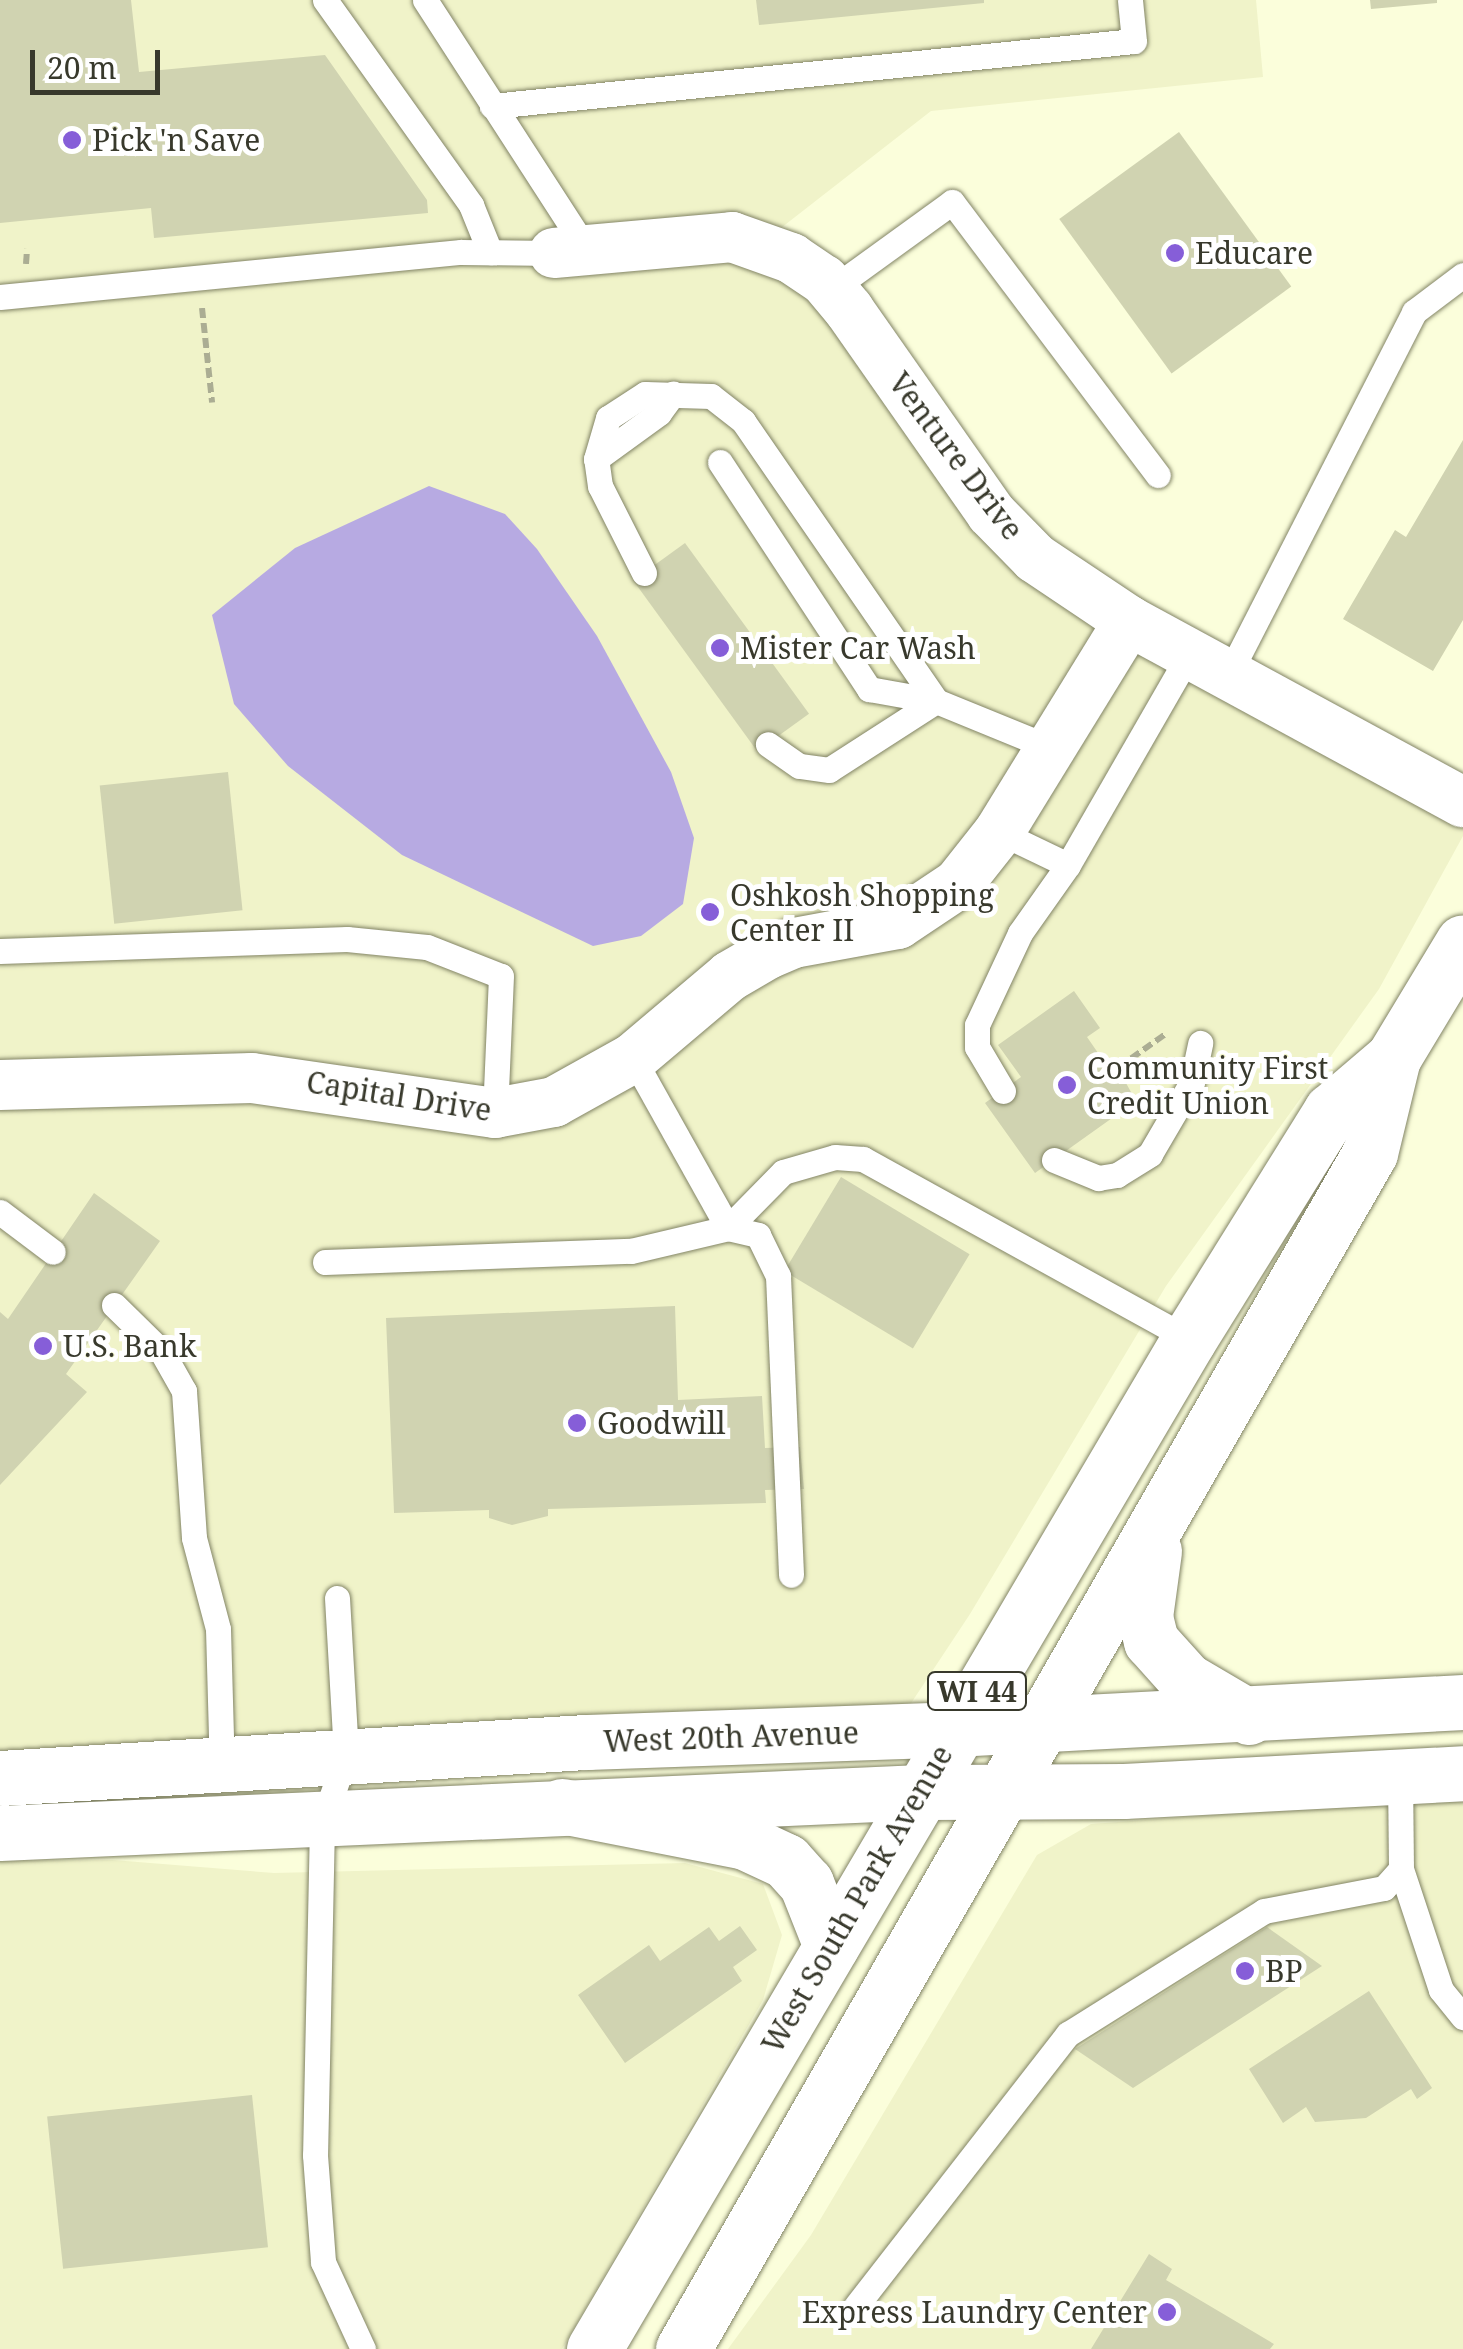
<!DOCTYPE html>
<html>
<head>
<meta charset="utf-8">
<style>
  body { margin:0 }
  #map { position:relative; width:1463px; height:2349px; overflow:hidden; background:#fbfedb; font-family:"Noto Serif",serif }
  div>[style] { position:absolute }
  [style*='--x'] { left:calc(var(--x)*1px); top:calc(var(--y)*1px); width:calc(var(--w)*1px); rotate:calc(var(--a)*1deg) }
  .built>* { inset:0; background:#f0f3c9 }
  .water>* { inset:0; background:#b7aae2 }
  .building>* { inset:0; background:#d0d3b1; transform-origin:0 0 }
  .path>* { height:6px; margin-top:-3px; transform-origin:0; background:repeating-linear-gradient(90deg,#abad93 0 10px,transparent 0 15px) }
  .roads { filter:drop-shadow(0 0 2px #828465) drop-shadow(0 0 2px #828465) }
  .service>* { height:25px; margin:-12.5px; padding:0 12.5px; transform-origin:12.5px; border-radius:12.5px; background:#fff }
  .minor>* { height:50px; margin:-25px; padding:0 25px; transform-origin:25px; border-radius:25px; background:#fff }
  .tertiary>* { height:55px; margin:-27.5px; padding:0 27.5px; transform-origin:27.5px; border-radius:27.5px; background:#fff }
  .secondary>* { height:55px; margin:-27.5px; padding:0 27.5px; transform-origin:27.5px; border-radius:27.5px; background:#fff }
  .primary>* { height:55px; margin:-27.5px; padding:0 27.5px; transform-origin:27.5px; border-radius:27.5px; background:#fff }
  .dots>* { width:28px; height:28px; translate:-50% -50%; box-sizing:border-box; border:5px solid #fff; border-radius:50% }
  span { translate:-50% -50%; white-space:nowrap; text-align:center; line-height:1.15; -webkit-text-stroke:10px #fff; paint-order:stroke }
  .shield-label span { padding:2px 8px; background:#fff; border:2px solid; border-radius:8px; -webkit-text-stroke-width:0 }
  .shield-label { font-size:28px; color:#38392c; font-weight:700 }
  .poi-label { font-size:30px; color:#38392c }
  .left { translate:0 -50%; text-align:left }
  .right { translate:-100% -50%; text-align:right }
  .street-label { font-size:30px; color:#38392c }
  .scale { position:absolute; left:30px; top:50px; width:130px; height:45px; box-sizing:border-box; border:5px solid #38392c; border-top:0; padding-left:12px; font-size:30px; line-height:35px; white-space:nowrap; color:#38392c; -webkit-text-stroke:8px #fff; paint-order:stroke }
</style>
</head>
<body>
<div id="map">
  <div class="built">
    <div style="clip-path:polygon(0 0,1256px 0,1263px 77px,931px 111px,763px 242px,991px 513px,1463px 802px,1463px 836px,1379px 989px,1166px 1286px,970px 1614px,892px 1732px,0 1778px)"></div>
    <div style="clip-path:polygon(1463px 1797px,1463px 2349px,728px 2349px,811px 2235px,1037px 1855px,1091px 1824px)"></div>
    <div style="clip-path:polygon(113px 1860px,274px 1873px,685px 1863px,763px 1884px,782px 1935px,763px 2000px,562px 2349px,0 2349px,0 1861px)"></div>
  </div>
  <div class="water">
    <div style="clip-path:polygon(429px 486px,505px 514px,537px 549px,597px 636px,671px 772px,694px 838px,683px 904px,641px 936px,593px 946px,402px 855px,288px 766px,234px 704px,212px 615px,295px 548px)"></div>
  </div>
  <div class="building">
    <div style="clip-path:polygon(0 0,131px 0,139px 72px,325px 55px,427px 200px,428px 213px,154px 238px,151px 208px,0 223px)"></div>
    <div style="clip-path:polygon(756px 0,984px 0,984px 3px,759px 25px)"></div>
    <div style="clip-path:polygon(1370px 0,1437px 0,1437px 3px,1371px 9px)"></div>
    <div style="left:1179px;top:132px;width:191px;height:148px;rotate:54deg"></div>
    <div style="clip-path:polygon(1463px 440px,1463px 620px,1433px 671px,1343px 619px,1395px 530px,1406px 537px)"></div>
    <div style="left:685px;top:543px;width:211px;height:64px;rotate:54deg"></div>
    <div style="left:228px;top:772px;width:139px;height:129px;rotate:84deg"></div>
    <div style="clip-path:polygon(1074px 991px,1100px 1028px,1087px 1037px,1105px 1063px,1112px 1058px,1136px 1101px,1035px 1173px,985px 1103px,1021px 1077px,998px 1045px)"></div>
    <div style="left:841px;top:1177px;width:150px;height:110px;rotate:31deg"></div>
    <div style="clip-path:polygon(94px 1193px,160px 1241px,66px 1374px,87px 1392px,0 1485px,0 1312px,8px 1319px)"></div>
    <div style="clip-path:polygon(675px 1306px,678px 1400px,762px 1396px,765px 1448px,800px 1447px,804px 1489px,765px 1490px,766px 1503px,548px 1509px,548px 1516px,512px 1525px,489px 1518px,489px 1510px,394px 1513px,386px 1318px)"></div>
    <div style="clip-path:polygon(740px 1926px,757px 1950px,733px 1967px,742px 1981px,625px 2063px,578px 1995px,649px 1945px,660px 1961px,709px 1927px,719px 1941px)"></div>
    <div style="clip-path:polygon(1267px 1927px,1322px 1966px,1133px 2088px,1075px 2049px)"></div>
    <div style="clip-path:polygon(1369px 1991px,1432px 2088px,1417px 2099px,1411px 2089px,1366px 2118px,1315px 2122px,1306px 2107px,1283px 2123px,1249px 2069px)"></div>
    <div style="left:252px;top:2095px;width:153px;height:206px;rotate:84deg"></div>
    <div style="clip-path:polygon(1149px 2254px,1172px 2269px,1166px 2280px,1274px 2344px,1270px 2349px,1091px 2349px)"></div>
  </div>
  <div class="path">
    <div style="--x:26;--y:264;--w:15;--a:-86"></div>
    <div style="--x:202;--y:308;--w:95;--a:83.9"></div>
    <div style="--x:1119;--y:1067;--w:59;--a:-35.3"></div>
  </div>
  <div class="roads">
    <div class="service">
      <div style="--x:325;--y:0;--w:252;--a:54.5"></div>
      <div style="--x:471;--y:205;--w:51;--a:68"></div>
      <div style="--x:425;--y:0;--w:298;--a:57.1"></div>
      <div style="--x:492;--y:106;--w:645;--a:-5.78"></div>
      <div style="--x:1134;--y:41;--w:41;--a:-95.6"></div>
      <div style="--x:832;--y:289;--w:148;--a:-35.9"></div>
      <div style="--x:952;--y:202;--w:342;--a:53"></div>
      <div style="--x:0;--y:297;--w:463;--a:-5.6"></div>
      <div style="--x:461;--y:252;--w:93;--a:0.6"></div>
      <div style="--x:596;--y:459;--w:78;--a:-36.1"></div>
      <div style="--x:659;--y:413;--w:24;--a:-54"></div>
      <div style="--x:720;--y:462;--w:272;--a:56.7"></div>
      <div style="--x:869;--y:689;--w:68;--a:10.2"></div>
      <div style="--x:936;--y:701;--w:124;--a:22.2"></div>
      <div style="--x:644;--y:573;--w:97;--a:-116.8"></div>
      <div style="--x:600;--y:486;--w:27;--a:-98"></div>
      <div style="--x:596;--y:459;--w:43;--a:-73.7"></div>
      <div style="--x:608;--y:418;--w:44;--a:-33"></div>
      <div style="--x:645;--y:394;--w:66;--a:1.7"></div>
      <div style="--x:711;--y:396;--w:41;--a:38"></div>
      <div style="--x:743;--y:421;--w:340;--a:55.4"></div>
      <div style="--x:936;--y:701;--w:127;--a:147.2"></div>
      <div style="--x:829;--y:770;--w:30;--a:-172"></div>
      <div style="--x:799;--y:766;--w:38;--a:-145"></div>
      <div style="--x:1229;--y:674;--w:407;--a:-62.9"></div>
      <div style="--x:1414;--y:312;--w:61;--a:-37.1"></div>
      <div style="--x:999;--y:832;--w:76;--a:25.6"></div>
      <div style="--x:1068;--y:865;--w:245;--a:-60.1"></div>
      <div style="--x:0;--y:951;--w:347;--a:-2"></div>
      <div style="--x:347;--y:939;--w:80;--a:5.7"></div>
      <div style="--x:427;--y:947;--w:79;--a:21.4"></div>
      <div style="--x:501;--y:976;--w:137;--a:92.5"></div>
      <div style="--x:1003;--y:1091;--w:51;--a:-120.6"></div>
      <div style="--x:977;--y:1047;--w:22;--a:-90"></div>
      <div style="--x:977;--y:1025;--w:102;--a:-64.9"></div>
      <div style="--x:1020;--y:933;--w:83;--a:-54.8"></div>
      <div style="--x:1054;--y:1160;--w:48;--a:22.2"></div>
      <div style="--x:1098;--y:1178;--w:19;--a:-9"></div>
      <div style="--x:1117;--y:1175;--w:39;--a:-32"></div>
      <div style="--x:1150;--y:1154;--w:83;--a:-59.7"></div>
      <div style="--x:1192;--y:1082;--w:40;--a:-78"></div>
      <div style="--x:0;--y:1212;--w:66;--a:37"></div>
      <div style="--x:728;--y:1228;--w:78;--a:-45.5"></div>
      <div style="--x:783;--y:1172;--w:54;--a:-16.1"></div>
      <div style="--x:835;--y:1157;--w:28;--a:4"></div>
      <div style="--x:863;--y:1159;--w:372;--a:28.9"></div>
      <div style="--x:728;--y:1228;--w:31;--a:13"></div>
      <div style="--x:758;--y:1235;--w:46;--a:64"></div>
      <div style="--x:778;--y:1276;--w:299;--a:87.5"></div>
      <div style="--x:325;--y:1262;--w:306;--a:-2.1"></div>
      <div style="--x:631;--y:1251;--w:100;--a:-13.3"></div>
      <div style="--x:728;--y:1228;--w:195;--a:-119.2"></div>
      <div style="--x:114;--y:1305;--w:67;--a:44.4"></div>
      <div style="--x:162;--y:1352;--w:45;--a:60.6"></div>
      <div style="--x:184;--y:1391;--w:147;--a:86.1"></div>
      <div style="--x:194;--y:1538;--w:94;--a:75.2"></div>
      <div style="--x:218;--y:1629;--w:143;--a:88.4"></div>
      <div style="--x:337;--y:1598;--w:157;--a:86.7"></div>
      <div style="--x:346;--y:1755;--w:73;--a:109.2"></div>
      <div style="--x:322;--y:1824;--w:331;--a:91.2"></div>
      <div style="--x:315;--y:2155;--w:107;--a:85.7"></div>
      <div style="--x:323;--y:2262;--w:96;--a:65.3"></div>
      <div style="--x:1401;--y:1869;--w:127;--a:71.7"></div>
      <div style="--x:1441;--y:1990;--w:35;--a:51"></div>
      <div style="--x:856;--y:2306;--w:345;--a:-52.1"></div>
      <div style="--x:1068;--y:2034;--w:231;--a:-32.1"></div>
      <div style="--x:1264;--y:1911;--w:122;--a:-10.9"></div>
      <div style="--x:1384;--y:1888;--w:25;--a:-48"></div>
      <div style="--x:1401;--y:1869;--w:92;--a:-90.6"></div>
    </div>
    <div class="minor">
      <div style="--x:554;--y:253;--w:179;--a:-5.1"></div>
      <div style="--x:732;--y:237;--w:63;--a:19.6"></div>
      <div style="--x:791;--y:258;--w:40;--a:34"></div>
      <div style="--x:824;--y:280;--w:39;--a:50"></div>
      <div style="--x:849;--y:310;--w:248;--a:55"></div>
      <div style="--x:991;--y:513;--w:63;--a:45.6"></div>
      <div style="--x:1035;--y:558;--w:113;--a:33.8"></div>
      <div style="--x:1129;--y:621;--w:380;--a:28.5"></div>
      <div style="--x:0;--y:1085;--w:252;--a:-1.6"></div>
      <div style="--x:252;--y:1078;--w:246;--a:8.2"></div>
      <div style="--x:495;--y:1113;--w:60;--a:-10.6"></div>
      <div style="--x:554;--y:1102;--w:90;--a:-29.1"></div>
      <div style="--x:633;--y:1058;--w:127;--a:-40.2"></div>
      <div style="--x:730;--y:976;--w:44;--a:-30.1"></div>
      <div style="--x:768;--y:954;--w:28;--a:-23"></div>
      <div style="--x:794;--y:943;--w:106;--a:-10.4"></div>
      <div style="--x:898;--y:924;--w:72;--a:-33.7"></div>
      <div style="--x:958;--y:884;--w:66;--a:-51.7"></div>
      <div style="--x:999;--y:832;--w:248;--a:-58.4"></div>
    </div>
    <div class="tertiary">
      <div style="--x:0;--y:1778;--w:587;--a:-3.52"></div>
      <div style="--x:586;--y:1742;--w:368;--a:-2"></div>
      <div style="--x:0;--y:1833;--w:922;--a:-2.55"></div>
    </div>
    <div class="secondary">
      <div style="--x:954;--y:1729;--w:510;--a:-3.04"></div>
      <div style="--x:921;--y:1792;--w:203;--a:-0.3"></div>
      <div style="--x:1124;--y:1791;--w:339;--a:-3"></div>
    </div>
    <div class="primary">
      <div style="--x:1154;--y:1551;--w:67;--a:97.8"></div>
      <div style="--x:1145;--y:1617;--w:25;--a:76"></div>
      <div style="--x:1151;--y:1641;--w:52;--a:48.1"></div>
      <div style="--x:1186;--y:1680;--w:73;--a:30.4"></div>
      <div style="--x:562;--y:1806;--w:187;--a:11.1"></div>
      <div style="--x:745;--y:1842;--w:45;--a:24.9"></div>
      <div style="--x:786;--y:1861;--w:30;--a:48"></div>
      <div style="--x:806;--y:1883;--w:68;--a:68.4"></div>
      <div style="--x:594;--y:2349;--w:1172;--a:-59.5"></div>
      <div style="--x:1189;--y:1339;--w:269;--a:-58.1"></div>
      <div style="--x:1331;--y:1111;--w:82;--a:-40.5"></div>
      <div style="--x:683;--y:2349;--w:1379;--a:-60.13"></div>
      <div style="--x:1370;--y:1153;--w:98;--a:-76.4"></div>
      <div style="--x:1393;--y:1058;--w:135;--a:-58.9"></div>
    </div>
  </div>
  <div class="dots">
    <div style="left:72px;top:140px;background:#865ed8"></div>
    <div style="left:1175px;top:253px;background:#865ed8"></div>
    <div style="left:720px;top:648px;background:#865ed8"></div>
    <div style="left:710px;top:912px;background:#865ed8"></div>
    <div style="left:1067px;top:1085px;background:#865ed8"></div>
    <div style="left:43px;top:1346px;background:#865ed8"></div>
    <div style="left:577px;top:1423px;background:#865ed8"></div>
    <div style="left:1245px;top:1971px;background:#865ed8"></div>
    <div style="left:1167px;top:2312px;background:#865ed8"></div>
  </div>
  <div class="shield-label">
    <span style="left:977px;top:1691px">WI 44</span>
  </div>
  <div class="poi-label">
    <span class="left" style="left:92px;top:140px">Pick 'n Save</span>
    <span class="left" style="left:1195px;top:253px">Educare</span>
    <span class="left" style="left:740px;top:648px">Mister Car Wash</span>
    <span class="left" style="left:730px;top:912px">Oshkosh Shopping<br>Center II</span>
    <span class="left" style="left:1087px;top:1085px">Community First<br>Credit Union</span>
    <span class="left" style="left:63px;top:1346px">U.S. Bank</span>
    <span class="left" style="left:597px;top:1423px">Goodwill</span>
    <span class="left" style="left:1265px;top:1971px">BP</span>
    <span class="right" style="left:1147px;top:2312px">Express Laundry Center</span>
  </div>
  <div class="street-label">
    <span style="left:956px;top:456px;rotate:53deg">Venture Drive</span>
    <span style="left:399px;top:1096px;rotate:9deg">Capital Drive</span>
    <span style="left:731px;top:1737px;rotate:-2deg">West 20th Avenue</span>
    <span style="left:857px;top:1899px;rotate:-60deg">West South Park Avenue</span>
  </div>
  <div class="scale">20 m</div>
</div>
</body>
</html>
